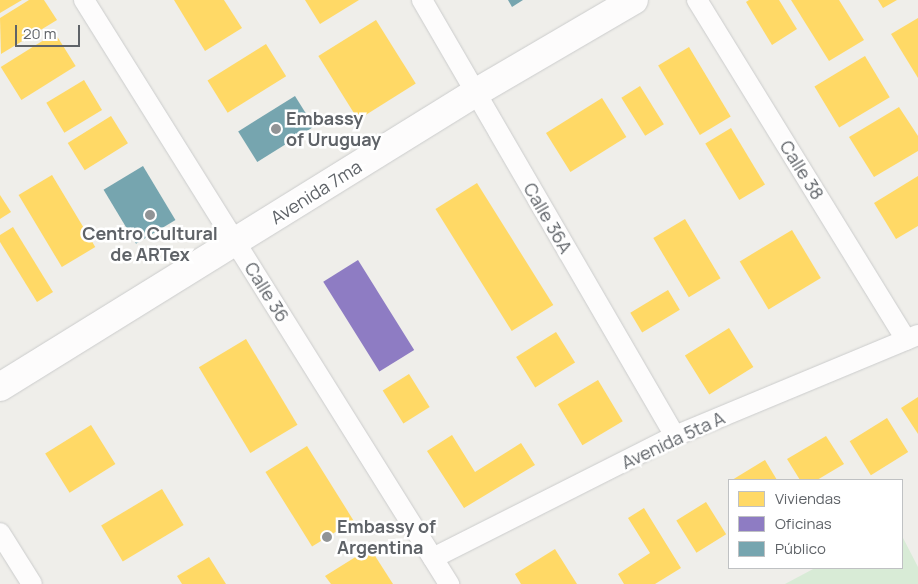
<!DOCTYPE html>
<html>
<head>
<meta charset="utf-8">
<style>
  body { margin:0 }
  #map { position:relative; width:918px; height:584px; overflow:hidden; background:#efeeea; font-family:Manrope,sans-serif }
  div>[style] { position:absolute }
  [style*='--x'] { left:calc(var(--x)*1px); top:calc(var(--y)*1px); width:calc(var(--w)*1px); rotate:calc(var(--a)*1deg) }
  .green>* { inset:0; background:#d8ebd6 }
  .homes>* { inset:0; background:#ffd966; transform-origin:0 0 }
  .offices>* { inset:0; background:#8e7cc3; transform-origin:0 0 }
  .public>* { inset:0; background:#76a5af; transform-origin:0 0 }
  .roads { filter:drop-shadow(0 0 1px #cbcccc) drop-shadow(0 0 1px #cbcccc) }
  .street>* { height:20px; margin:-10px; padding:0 10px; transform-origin:10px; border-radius:10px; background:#fdfcfc }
  .secondary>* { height:28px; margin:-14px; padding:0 14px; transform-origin:14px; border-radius:14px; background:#fdfcfc }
  .dots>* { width:14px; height:14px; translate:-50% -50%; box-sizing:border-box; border:2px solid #fff; border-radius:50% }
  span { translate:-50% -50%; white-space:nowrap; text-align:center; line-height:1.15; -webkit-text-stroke:5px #fff; paint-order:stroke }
  .poi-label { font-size:18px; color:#5f6368; font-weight:700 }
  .left { translate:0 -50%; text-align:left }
  .street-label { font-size:18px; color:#5f6368 }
  .legend { position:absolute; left:728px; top:479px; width:175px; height:90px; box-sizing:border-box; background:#fff; border:1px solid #bfc1c3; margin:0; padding:6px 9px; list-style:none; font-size:15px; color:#5f6368 }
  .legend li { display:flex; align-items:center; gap:10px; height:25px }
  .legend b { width:25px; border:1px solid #bfc1c3 }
  .scale { position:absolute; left:15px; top:25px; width:65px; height:22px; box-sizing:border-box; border:2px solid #5f6368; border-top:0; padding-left:6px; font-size:15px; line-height:18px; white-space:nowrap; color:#5f6368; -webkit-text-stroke:4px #fff; paint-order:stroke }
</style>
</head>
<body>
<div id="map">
  <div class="green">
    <div style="clip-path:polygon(902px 536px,918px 567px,918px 584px,785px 584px,815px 568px,902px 568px)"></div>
  </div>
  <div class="homes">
    <div style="clip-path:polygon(0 0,22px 0,0 13px)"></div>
    <div style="clip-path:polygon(29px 0,44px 0,57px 20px,1px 54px,0 18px)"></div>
    <div style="clip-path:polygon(174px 0,224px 0,242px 28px,205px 51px)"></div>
    <div style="clip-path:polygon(305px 0,359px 0,320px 24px)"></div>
    <div style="clip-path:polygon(749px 0,779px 0,797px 29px,772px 45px,746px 2px)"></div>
    <div style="clip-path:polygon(791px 0,839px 0,864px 40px,829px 61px)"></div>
    <div style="clip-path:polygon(878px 0,897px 0,883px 8px)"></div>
    <div style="clip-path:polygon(918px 18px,918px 78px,891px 34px)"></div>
    <div style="left:376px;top:20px;width:75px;height:68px;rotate:58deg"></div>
    <div style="left:55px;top:33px;width:39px;height:64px;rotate:58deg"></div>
    <div style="left:266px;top:44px;width:38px;height:69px;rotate:58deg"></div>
    <div style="left:689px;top:47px;width:81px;height:36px;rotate:59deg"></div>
    <div style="left:865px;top:56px;width:48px;height:59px;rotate:59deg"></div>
    <div style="left:84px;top:80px;width:35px;height:44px;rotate:59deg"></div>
    <div style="left:640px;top:86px;width:45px;height:22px;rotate:58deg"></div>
    <div style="left:602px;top:98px;width:46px;height:66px;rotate:58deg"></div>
    <div style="clip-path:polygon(899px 107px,918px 136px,918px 151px,874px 177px,849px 137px)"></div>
    <div style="left:111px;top:116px;width:32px;height:51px;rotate:58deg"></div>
    <div style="left:731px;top:128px;width:66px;height:30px;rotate:59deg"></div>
    <div style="left:52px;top:175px;width:84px;height:39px;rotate:59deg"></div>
    <div style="clip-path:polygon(918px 176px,918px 226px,896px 239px,874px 203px)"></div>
    <div style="left:477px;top:183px;width:144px;height:49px;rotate:58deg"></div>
    <div style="clip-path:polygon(0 195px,11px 212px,0 219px)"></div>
    <div style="left:685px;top:219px;width:69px;height:37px;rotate:59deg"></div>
    <div style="clip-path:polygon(13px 227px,53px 292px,37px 302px,0 242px,0 235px)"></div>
    <div style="left:792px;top:230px;width:56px;height:61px;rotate:59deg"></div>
    <div style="left:668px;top:290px;width:23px;height:44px;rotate:59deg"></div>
    <div style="left:729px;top:328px;width:46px;height:52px;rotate:58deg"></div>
    <div style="left:556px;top:332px;width:36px;height:47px;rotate:58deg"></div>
    <div style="left:246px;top:339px;width:100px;height:55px;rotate:59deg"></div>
    <div style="left:409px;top:374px;width:39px;height:31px;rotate:58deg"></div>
    <div style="left:598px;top:380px;width:48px;height:47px;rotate:59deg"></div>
    <div style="clip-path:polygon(918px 397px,918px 434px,901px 408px)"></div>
    <div style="left:887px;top:418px;width:40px;height:44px;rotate:58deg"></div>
    <div style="left:91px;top:425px;width:46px;height:54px;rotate:58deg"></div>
    <div style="clip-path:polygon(452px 435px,475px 472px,521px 443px,535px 465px,464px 508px,427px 451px)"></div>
    <div style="clip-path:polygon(826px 436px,844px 464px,817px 480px,800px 480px,787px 459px)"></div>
    <div style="left:307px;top:446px;width:88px;height:49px;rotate:58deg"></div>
    <div style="clip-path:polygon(765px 460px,777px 480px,732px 480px)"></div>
    <div style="left:162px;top:489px;width:42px;height:71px;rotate:59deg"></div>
    <div style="left:706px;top:502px;width:38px;height:35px;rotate:58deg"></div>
    <div style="clip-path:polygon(644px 508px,681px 568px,655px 584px,624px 584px,618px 574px,650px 553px,628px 518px)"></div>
    <div style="clip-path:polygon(370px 548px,393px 584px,331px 584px,325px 576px)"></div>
    <div style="clip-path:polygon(555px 549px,577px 584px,521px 584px,515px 574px)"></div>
    <div style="clip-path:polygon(209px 557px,226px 584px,182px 584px,177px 576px)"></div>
  </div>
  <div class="offices">
    <div style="left:358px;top:260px;width:106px;height:41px;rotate:58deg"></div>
  </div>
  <div class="public">
    <div style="clip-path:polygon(508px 0,523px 0,512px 7px)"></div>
    <div style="left:295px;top:96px;width:36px;height:67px;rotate:58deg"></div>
    <div style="left:143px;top:166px;width:63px;height:46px;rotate:59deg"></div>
  </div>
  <div class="roads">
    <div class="street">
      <div style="--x:84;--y:0;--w:689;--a:57.99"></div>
      <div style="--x:422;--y:0;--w:504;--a:59.87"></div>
      <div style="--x:697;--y:0;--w:399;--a:58.4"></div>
      <div style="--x:0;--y:533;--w:60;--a:57.9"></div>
      <div style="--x:433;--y:558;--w:271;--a:-26.8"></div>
      <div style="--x:675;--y:436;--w:263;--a:-22.6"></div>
    </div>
    <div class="secondary">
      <div style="--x:0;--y:387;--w:559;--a:-31.76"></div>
      <div style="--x:475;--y:93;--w:184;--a:-30.3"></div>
    </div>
  </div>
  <div class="dots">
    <div style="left:276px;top:129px;background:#919496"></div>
    <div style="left:150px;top:215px;background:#919496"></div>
    <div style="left:327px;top:537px;background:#919496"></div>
  </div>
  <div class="poi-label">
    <span class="left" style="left:286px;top:129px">Embassy<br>of Uruguay</span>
    <span style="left:150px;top:244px">Centro Cultural<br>de ARTex</span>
    <span class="left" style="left:337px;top:537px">Embassy of<br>Argentina</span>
  </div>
  <div class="street-label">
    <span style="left:802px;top:170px;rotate:58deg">Calle 38</span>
    <span style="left:316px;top:192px;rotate:-32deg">Avenida 7ma</span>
    <span style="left:548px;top:218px;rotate:60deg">Calle 36A</span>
    <span style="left:267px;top:292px;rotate:58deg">Calle 36</span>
    <span style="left:673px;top:440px;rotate:-25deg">Avenida 5ta A</span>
  </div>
  <ul class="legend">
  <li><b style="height:14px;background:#ffd966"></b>Viviendas</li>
  <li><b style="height:14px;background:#8e7cc3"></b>Oficinas</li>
  <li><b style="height:14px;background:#76a5af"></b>Público</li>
  </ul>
  <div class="scale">20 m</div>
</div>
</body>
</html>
